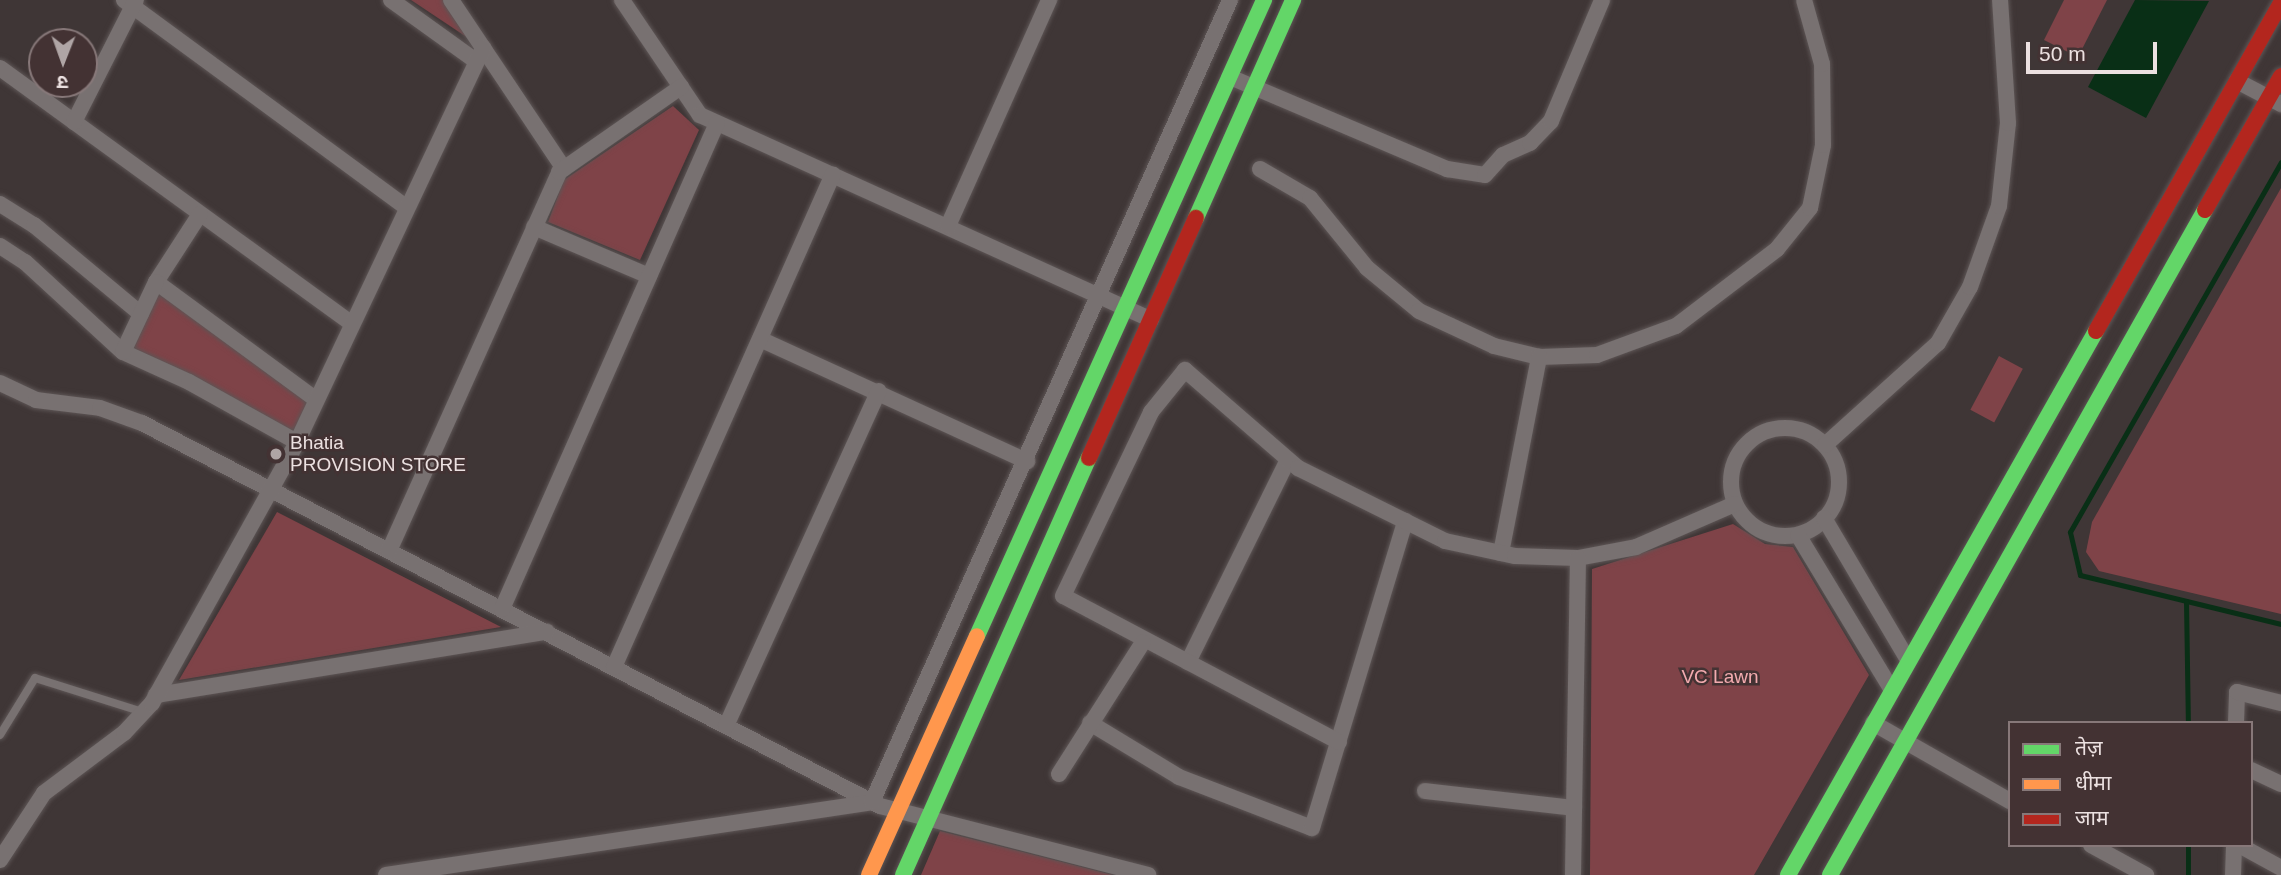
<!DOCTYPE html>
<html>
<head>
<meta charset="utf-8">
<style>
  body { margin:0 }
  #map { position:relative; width:2281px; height:875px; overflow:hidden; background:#3f3636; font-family:Helvetica,"Noto Sans Devanagari",sans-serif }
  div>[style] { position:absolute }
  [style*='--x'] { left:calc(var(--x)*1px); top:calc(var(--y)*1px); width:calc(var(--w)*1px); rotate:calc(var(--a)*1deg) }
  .green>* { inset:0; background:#7f4348; transform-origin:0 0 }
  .water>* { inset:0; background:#092f16 }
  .stream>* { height:5px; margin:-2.5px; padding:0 2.5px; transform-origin:2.5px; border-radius:2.5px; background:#092f16 }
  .roads { filter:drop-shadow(0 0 2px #5d5555) drop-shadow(0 0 2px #5d5555) }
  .lane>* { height:8px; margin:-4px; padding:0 4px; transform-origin:4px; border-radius:4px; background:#787171 }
  .street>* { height:16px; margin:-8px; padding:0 8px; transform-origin:8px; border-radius:8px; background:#787171 }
  .street>.ring { margin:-8px; padding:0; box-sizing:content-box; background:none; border:16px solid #787171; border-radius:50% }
  .fast>* { height:16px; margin:-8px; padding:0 8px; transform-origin:8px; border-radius:8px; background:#63d668 }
  .slow>* { height:16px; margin:-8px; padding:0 8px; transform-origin:8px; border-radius:8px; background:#ff974d }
  .jam>* { height:16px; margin:-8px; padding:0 8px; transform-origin:8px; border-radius:8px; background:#b3261e }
  .dots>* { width:19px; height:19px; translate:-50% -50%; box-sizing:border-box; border:4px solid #433233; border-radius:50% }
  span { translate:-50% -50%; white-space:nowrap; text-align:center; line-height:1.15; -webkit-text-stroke:5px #433233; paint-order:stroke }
  .poi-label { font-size:19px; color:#ece1e1 }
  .left { translate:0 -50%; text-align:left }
  .park-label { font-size:19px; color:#f3abaf }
  .legend { position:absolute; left:2008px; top:721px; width:245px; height:126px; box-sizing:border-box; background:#433233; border:2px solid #877879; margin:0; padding:9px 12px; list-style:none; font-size:21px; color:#ece1e1 }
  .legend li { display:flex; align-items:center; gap:14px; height:35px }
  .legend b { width:35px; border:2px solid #877879 }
  .north { position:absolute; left:28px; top:28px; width:70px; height:70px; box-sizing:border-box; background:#433233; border:2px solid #877879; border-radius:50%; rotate:181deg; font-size:19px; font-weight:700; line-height:28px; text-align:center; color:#ece1e1 }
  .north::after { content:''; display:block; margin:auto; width:24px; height:32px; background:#afa5a5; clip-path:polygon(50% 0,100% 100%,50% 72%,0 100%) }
  .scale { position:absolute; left:2026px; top:42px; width:131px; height:32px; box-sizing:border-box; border:4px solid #ece1e1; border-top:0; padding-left:9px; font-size:21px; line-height:24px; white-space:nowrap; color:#ece1e1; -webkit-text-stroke:5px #433233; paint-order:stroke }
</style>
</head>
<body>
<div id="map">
  <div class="green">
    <div style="clip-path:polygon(411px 0,451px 0,483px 48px)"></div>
    <div style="clip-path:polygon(2064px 0,2107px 0,2078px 57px,2044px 40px)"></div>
    <div style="clip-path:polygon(673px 106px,699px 130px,640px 260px,548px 222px,564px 180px)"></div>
    <div style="clip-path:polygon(2281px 188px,2281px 614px,2099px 571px,2086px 552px,2092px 522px)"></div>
    <div style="clip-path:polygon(156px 282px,315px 399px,292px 432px,126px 347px)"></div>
    <div style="left:1999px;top:356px;width:27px;height:61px;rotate:28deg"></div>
    <div style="clip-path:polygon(277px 512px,501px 627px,179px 680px)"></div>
    <div style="clip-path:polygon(1733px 524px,1765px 544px,1793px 547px,1869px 675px,1754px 875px,1590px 875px,1592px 569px)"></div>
    <div style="clip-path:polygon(940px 831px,1113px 875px,921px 875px)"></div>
  </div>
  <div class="water">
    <div style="clip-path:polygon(2135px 0,2209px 1px,2146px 118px,2088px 87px)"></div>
  </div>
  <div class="stream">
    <div style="--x:2281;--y:162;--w:426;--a:119.7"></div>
    <div style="--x:2070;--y:532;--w:44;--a:76.9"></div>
    <div style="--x:2080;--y:575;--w:207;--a:13.7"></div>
    <div style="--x:2186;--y:601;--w:122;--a:89.1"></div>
    <div style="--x:2188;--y:875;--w:30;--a:-90"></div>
  </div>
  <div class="roads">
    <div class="lane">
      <div style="--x:0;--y:735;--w:67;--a:-58.4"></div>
      <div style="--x:35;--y:678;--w:113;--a:17.5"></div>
    </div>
    <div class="street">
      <div style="--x:124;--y:0;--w:350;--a:36.3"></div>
      <div style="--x:391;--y:0;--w:105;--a:35.7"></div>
      <div style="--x:451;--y:0;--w:203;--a:56.2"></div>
      <div style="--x:622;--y:0;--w:139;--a:55.9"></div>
      <div style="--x:700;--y:115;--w:495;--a:24.4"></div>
      <div style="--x:0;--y:68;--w:434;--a:36"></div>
      <div style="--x:1230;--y:77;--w:236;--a:23"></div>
      <div style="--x:1447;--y:169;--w:38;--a:9"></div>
      <div style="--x:1485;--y:175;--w:27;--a:-48"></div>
      <div style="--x:1503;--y:155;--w:30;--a:-24"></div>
      <div style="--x:1530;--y:143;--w:30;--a:-46"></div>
      <div style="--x:1551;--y:121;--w:131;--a:-67.1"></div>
      <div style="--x:2237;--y:81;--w:50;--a:27.6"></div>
      <div style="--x:74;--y:122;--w:137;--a:-63.1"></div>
      <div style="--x:1260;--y:169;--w:58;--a:30.1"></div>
      <div style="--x:1310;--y:198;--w:90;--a:50.8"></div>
      <div style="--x:1367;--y:268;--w:67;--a:39.6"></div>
      <div style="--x:1419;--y:311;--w:83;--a:25"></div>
      <div style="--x:1494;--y:346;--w:46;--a:13.7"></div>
      <div style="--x:1539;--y:357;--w:58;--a:-2"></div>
      <div style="--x:1597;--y:355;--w:84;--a:-20.2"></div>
      <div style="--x:1676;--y:326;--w:127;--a:-37.3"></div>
      <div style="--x:1777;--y:249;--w:53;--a:-51.2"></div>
      <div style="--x:1810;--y:208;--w:64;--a:-78.3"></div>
      <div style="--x:1823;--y:145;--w:81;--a:-90.7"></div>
      <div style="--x:1822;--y:64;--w:66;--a:-105.7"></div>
      <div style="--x:0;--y:204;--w:40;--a:32"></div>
      <div style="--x:34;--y:225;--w:139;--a:39.8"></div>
      <div style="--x:200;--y:214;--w:81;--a:122.9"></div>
      <div style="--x:156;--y:282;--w:197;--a:36.3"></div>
      <div style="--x:948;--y:226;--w:248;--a:-65.9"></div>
      <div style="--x:534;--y:227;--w:125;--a:23.1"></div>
      <div style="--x:0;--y:246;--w:30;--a:33"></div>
      <div style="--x:25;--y:262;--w:133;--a:42.6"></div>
      <div style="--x:123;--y:352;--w:72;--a:24.4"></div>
      <div style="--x:189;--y:382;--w:124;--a:29.1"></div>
      <div style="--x:760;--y:339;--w:294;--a:24.6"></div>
      <div style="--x:123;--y:352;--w:77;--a:-64.8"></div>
      <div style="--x:0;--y:383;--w:40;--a:25"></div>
      <div style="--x:36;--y:400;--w:64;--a:7.1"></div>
      <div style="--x:100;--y:408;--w:45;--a:19.7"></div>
      <div style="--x:142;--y:423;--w:831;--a:27.43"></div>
      <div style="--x:880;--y:806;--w:277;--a:14.4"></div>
      <div class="ring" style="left:1731px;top:428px;width:92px;height:92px"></div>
      <div style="--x:1825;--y:445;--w:152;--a:-42.1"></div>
      <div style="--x:1938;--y:343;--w:64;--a:-60.3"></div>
      <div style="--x:1970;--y:287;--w:86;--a:-70.3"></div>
      <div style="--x:1999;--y:206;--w:83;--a:-83.8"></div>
      <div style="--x:2008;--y:123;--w:123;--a:-93.7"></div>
      <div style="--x:1824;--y:518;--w:165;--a:59.4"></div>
      <div style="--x:1798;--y:535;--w:181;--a:58.8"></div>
      <div style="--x:389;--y:551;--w:415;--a:-65.8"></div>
      <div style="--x:559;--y:172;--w:149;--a:-34.9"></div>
      <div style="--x:1501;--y:553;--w:200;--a:-79"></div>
      <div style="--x:502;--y:609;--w:531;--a:-66.14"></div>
      <div style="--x:1188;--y:662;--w:225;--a:-63.7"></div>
      <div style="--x:614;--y:667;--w:539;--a:-66.05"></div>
      <div style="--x:156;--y:695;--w:396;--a:-9.2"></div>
      <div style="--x:1090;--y:723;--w:104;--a:31.2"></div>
      <div style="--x:1179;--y:777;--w:142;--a:21"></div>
      <div style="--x:1312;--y:828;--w:321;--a:-73.1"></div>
      <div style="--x:1873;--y:723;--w:158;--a:29.7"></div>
      <div style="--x:2236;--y:723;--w:31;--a:-88"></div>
      <div style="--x:2237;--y:692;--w:45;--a:14"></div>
      <div style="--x:726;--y:726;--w:368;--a:-65.5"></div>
      <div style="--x:1339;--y:742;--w:312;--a:-152.1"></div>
      <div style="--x:1063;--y:596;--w:204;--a:-64.4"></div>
      <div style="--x:1151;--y:412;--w:54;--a:-51"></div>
      <div style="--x:1185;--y:370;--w:150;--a:40.9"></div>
      <div style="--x:1298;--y:468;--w:164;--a:26.4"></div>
      <div style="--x:1445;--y:541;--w:72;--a:12.1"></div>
      <div style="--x:1515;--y:556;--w:63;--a:1.8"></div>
      <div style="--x:1578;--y:558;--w:59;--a:-10.7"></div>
      <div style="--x:1636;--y:547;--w:108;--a:-23.5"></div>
      <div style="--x:2251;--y:770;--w:33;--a:25"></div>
      <div style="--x:1059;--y:774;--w:156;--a:-57.5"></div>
      <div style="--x:1425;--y:791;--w:150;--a:6.5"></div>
      <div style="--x:2091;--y:845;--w:63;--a:28.6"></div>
      <div style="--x:2239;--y:845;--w:48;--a:28.7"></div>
      <div style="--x:0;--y:860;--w:80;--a:-56.7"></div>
      <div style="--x:44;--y:793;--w:100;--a:-36.9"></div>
      <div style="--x:124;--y:733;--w:41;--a:-47"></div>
      <div style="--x:152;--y:703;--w:299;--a:-60.9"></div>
      <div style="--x:297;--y:442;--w:436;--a:-64.7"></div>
      <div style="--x:386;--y:875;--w:491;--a:-8.5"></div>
      <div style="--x:872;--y:802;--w:878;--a:-65.94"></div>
      <div style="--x:1573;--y:875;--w:317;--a:-89.1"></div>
      <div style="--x:2233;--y:875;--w:30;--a:-88"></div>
    </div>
    <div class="fast">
      <div style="--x:1196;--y:218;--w:239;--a:-66"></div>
      <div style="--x:977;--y:636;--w:698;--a:-65.71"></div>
      <div style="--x:903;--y:875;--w:457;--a:-66"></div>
      <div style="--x:1788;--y:875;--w:625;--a:-60.48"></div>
      <div style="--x:1830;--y:875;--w:763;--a:-60.58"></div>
    </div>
    <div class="slow">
      <div style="--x:869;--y:875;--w:262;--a:-65.7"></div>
    </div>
    <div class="jam">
      <div style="--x:2205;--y:210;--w:154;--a:-60.4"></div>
      <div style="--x:2096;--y:331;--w:377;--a:-60.6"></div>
      <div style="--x:1089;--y:458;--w:263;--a:-66"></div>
    </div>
  </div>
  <div class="dots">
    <div style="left:276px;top:454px;background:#afa5a5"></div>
  </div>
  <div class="poi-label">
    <span class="left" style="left:290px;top:454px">Bhatia<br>PROVISION STORE</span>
  </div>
  <div class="park-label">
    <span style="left:1720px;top:677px">VC Lawn</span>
  </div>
  <ul class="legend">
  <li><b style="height:9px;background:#63d668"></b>तेज़</li>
  <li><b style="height:9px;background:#ff974d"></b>धीमा</li>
  <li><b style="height:9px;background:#b3261e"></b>जाम</li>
  </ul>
  <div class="north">उ</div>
  <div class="scale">50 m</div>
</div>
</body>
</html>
